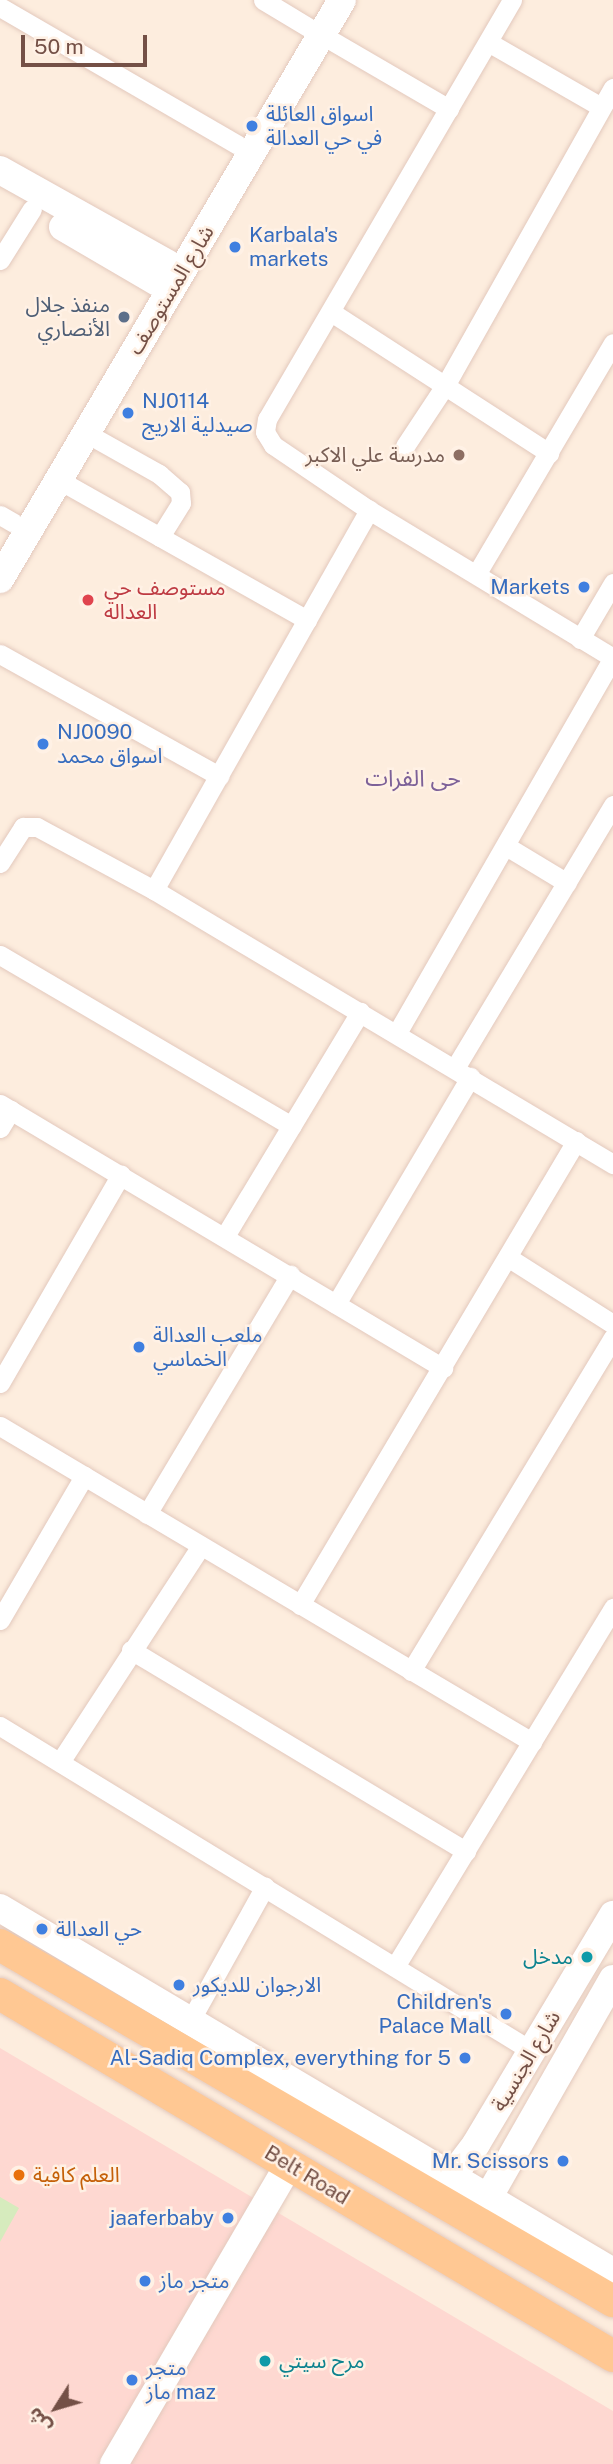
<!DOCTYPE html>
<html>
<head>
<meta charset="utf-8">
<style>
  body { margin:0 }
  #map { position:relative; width:613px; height:2464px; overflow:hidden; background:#fdedde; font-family:"Public Sans","Noto Sans Arabic",sans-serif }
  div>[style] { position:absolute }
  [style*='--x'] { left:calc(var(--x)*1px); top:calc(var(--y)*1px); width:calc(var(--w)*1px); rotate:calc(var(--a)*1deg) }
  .commercial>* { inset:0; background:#fed8d1 }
  .green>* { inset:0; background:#d6ebbd }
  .roads { filter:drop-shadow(0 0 2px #e3c9bd) drop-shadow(0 0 2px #e3c9bd) }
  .street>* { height:19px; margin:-9.5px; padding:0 9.5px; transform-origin:9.5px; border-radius:9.5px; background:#fff }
  .secondary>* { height:28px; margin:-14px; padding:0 14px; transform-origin:14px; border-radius:14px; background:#fff }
  .primary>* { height:32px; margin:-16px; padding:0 16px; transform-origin:16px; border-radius:16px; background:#ffc893 }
  .dots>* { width:19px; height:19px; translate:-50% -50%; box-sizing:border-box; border:4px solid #fff1e5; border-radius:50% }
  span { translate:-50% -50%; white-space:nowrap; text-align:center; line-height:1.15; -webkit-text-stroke:5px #fff1e5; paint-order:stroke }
  .shop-label { font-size:21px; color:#366cbe }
  .left { translate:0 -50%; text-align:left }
  .right { translate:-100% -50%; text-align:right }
  .street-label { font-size:21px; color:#745046 }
  .service-label { font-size:21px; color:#4e5e75 }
  .education-label { font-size:21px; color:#785e54 }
  .health-label { font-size:21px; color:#be3a42 }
  .culture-label { font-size:21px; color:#0d838f }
  .food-label { font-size:21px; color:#c56008 }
  .neighbourhood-label { font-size:23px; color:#7d6198 }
  .north { position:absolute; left:21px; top:2373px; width:70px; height:70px; -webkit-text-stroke:5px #fff1e5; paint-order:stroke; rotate:233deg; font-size:19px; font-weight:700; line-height:28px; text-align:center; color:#745046 }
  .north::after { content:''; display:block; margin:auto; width:24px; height:32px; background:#745046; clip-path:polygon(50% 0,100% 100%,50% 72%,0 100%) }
  .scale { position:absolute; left:21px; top:35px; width:126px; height:32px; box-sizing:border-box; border:4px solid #745046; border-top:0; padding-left:9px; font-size:21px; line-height:24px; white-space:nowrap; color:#745046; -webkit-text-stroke:5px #fff1e5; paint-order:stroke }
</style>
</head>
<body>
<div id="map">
  <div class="commercial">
    <div style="clip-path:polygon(0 2048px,613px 2411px,613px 2464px,0 2464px)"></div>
  </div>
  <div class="green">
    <div style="clip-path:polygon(0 2197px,19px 2208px,0 2242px)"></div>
  </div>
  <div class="roads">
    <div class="street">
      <div style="--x:263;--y:0;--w:52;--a:31"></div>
      <div style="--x:512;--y:0;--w:485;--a:120.3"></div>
      <div style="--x:267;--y:419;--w:13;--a:99"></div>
      <div style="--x:265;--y:432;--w:15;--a:58"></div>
      <div style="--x:273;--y:445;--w:116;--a:34.1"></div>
      <div style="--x:369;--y:510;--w:285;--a:31.2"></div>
      <div style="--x:0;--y:7;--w:275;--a:30.1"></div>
      <div style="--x:322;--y:35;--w:147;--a:30.2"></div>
      <div style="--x:488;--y:42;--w:130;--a:29.9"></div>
      <div style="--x:0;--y:260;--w:60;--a:-57.9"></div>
      <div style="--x:331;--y:312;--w:260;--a:32.9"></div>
      <div style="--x:86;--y:433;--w:84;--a:29.3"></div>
      <div style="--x:159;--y:474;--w:28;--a:41"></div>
      <div style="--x:180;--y:492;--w:11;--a:85"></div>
      <div style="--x:181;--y:503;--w:40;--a:122"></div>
      <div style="--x:405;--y:446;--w:74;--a:-56.5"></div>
      <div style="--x:446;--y:384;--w:340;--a:-60.6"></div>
      <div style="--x:59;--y:480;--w:285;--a:29.4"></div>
      <div style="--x:0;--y:515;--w:16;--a:30"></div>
      <div style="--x:477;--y:573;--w:267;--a:-59.4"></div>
      <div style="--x:580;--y:639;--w:65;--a:-59.5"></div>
      <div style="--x:0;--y:654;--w:251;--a:29.1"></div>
      <div style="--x:506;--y:846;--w:71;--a:31.2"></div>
      <div style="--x:0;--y:863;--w:43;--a:-57.4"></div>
      <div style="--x:23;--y:827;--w:14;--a:0"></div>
      <div style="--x:37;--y:827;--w:133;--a:28.3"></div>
      <div style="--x:154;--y:890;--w:535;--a:30.84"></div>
      <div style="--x:154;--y:890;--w:437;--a:-60.5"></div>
      <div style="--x:0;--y:955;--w:338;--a:30.4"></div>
      <div style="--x:397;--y:1033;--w:433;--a:-60.1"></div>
      <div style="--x:455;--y:1068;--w:307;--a:-59"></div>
      <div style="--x:0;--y:1104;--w:516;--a:30.79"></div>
      <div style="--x:0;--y:1128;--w:21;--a:-59"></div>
      <div style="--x:225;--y:1236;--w:262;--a:-58.9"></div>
      <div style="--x:509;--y:1258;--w:123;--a:32.4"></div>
      <div style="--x:336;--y:1304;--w:264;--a:-59.4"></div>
      <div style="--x:0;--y:1383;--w:241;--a:-59.9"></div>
      <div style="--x:0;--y:1426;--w:619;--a:30.71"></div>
      <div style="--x:147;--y:1514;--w:279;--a:-59.1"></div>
      <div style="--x:300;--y:1605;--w:540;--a:-59.25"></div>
      <div style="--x:0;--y:1620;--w:167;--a:-59.7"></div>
      <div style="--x:131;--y:1650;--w:391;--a:31"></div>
      <div style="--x:411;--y:1671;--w:390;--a:-58.8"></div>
      <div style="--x:0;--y:1726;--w:623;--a:31.42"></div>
      <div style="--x:60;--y:1762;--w:258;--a:-56.9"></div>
      <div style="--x:396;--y:1965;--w:418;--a:-58.7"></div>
      <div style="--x:190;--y:2021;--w:154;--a:-60.9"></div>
    </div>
    <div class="secondary">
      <div style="--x:0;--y:170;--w:193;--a:29.2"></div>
      <div style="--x:63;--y:227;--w:109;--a:30.3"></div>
      <div style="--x:0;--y:579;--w:672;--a:-59.43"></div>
      <div style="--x:0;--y:1908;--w:713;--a:30.7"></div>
      <div style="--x:434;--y:2183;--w:19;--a:-21"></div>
      <div style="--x:452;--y:2176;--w:40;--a:-53"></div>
      <div style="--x:476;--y:2144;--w:267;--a:-59.1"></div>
      <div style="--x:493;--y:2215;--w:18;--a:-106"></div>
      <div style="--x:488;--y:2198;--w:252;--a:-60.3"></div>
      <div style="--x:114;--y:2464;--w:346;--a:-59.7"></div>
    </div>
    <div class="primary">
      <div style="--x:0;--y:1945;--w:709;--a:30.15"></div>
      <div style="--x:0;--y:1994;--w:712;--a:30.56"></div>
    </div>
  </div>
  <div class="dots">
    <div style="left:252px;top:126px;background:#3f7fe0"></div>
    <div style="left:235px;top:247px;background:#3f7fe0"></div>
    <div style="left:124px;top:317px;background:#5c6f8a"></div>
    <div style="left:128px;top:413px;background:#3f7fe0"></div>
    <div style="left:459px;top:455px;background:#8d6e63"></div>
    <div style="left:584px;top:587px;background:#3f7fe0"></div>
    <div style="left:88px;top:600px;background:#e0444e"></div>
    <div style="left:43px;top:744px;background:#3f7fe0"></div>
    <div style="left:139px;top:1347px;background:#3f7fe0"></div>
    <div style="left:42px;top:1929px;background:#3f7fe0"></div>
    <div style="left:587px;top:1957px;background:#0f9aa8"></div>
    <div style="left:179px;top:1985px;background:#3f7fe0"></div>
    <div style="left:506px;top:2014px;background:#3f7fe0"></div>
    <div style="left:465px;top:2058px;background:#3f7fe0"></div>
    <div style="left:563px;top:2161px;background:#3f7fe0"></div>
    <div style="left:19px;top:2175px;background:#e8710a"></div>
    <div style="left:228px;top:2218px;background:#3f7fe0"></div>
    <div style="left:145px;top:2281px;background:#3f7fe0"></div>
    <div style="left:265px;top:2361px;background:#0f9aa8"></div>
    <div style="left:132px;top:2380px;background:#3f7fe0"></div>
  </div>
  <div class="shop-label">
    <span class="left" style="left:266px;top:126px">اسواق العائلة<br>في حي العدالة</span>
    <span class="left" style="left:249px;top:247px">Karbala's<br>markets</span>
    <span class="left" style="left:142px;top:413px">NJ0114<br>صيدلية الاريج</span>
    <span class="right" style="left:570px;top:587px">Markets</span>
    <span class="left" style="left:57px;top:744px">NJ0090<br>اسواق محمد</span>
    <span class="left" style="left:153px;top:1347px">ملعب العدالة<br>الخماسي</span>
    <span class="left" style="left:56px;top:1929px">حي العدالة</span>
    <span class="left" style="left:193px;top:1985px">الارجوان للديكور</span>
    <span class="right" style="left:492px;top:2014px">Children's<br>Palace Mall</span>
    <span class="right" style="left:451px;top:2058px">Al-Sadiq Complex, everything for 5</span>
    <span class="right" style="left:549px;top:2161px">Mr. Scissors</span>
    <span class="right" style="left:214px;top:2218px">jaaferbaby</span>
    <span class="left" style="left:159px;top:2281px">متجر ماز</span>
    <span class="left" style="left:146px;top:2380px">متجر<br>ماز maz</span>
  </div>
  <div class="street-label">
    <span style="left:171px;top:290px;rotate:-59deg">شارع المستوصف</span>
    <span style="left:526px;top:2061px;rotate:-59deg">شارع الجنسية</span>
    <span style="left:307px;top:2175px;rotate:31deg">Belt Road</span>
  </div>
  <div class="service-label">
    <span class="right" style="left:110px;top:317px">منفذ جلال<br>الأنصاري</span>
  </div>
  <div class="education-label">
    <span class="right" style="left:445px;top:455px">مدرسة علي الاكبر</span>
  </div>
  <div class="health-label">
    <span class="left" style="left:104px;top:600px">مستوصف حي<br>العداله</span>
  </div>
  <div class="culture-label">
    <span class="right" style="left:573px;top:1957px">مدخل</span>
    <span class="left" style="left:279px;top:2361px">مرح سيتي</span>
  </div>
  <div class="food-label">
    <span class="left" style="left:33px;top:2175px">العلم كافية</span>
  </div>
  <div class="neighbourhood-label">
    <span style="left:413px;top:778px">حی الفرات</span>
  </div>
  <div class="north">ش</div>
  <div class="scale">50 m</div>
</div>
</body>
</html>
